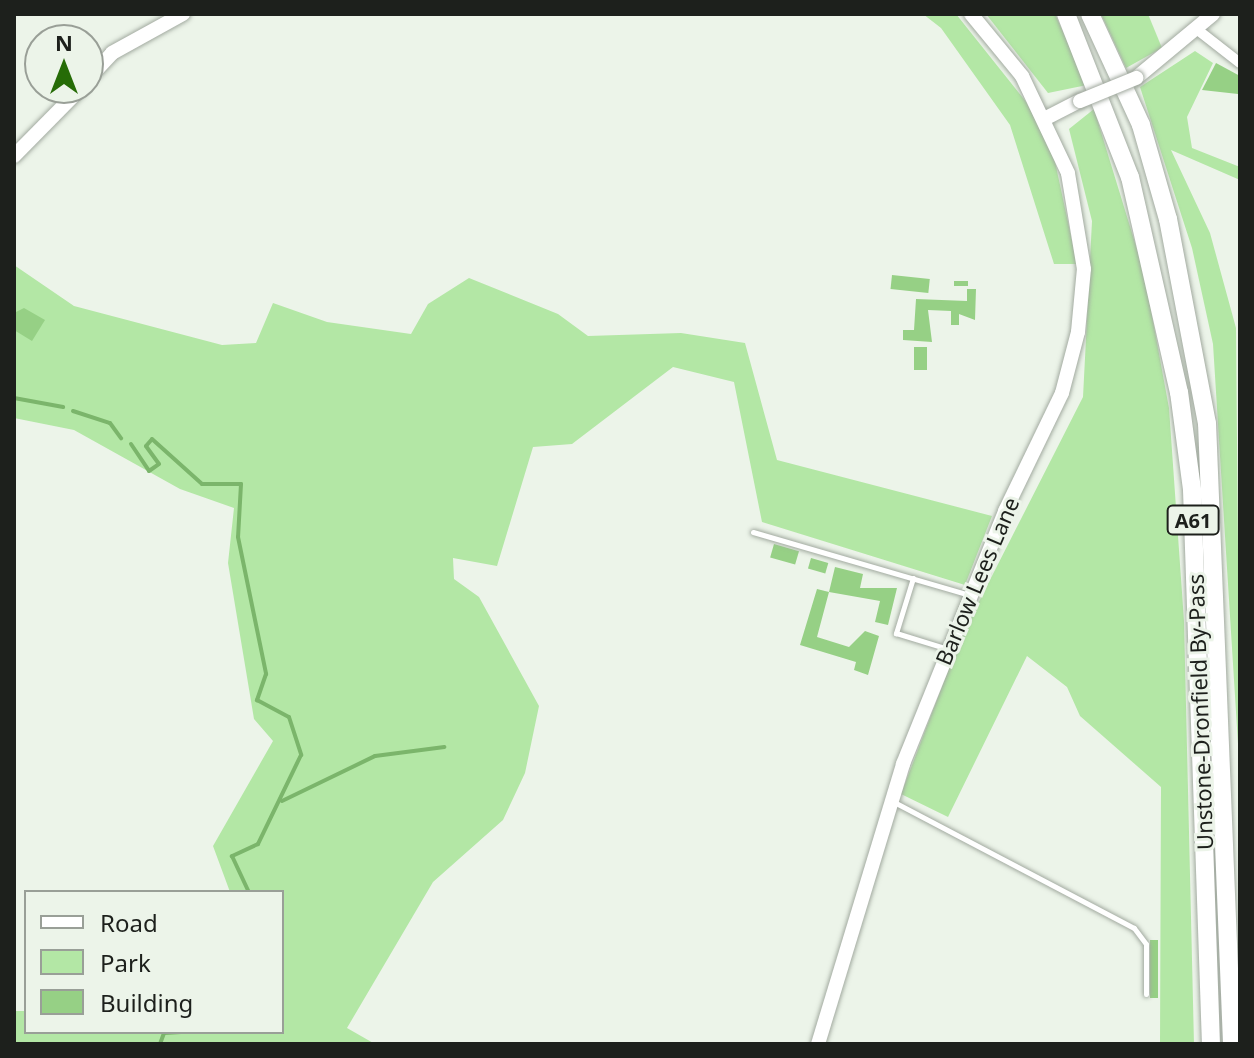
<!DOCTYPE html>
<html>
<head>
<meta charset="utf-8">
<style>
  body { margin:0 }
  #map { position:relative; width:1254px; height:1058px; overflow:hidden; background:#ecf4e9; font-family:"Noto Sans",sans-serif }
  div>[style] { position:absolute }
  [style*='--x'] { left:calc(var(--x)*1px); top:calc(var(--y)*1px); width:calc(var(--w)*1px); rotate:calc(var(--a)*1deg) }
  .green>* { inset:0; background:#b3e7a5 }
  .stream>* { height:4px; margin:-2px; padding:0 2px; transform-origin:2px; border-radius:2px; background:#7bb56b }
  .building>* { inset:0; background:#96d085; transform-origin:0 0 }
  .roads { filter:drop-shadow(0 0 2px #a2aaa0) drop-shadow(0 0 2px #a2aaa0) }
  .lane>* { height:5px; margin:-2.5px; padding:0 2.5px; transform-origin:2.5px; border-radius:2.5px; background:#fff }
  .street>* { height:10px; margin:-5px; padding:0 5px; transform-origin:5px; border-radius:5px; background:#fff }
  .secondary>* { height:14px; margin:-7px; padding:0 7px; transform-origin:7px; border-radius:7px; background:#fff }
  .highway>* { height:18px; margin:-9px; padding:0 9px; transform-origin:9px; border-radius:9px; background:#fff }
  .bridges { filter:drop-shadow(0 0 2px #a2aaa0) drop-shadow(0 0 2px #a2aaa0) }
  .secondary-bridge>* { height:14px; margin:-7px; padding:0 7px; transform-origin:7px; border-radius:7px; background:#fff }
  span { translate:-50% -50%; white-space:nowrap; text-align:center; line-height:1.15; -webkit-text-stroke:6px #ecf4e9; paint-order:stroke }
  .shield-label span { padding:2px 6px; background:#ecf4e9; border:2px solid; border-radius:6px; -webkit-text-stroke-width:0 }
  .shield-label { font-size:20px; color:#1d201c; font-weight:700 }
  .street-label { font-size:22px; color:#1d201c }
  .frame { position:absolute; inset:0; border:16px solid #1d201c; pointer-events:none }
  .legend { position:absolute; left:24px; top:890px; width:260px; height:144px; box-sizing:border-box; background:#ecf4e9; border:2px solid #999f97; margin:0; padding:10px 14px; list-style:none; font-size:24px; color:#1d201c }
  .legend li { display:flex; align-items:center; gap:16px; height:40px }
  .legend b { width:40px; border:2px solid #999f97 }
  .north { position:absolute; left:24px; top:24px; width:80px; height:80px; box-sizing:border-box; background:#ecf4e9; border:2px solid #999f97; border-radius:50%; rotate:0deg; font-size:22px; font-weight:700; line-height:32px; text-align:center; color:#1d201c }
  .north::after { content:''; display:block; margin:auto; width:28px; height:36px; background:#266c07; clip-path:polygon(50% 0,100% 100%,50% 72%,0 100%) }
</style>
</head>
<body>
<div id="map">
  <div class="green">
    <div style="clip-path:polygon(923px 14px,956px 14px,1027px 103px,1054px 157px,1077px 264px,1054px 264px,1010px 125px,941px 28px)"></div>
    <div style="clip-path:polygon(986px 14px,1055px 14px,1087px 85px,1048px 93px)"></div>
    <div style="clip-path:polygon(1101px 14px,1148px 14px,1162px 48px,1126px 68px)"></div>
    <div style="clip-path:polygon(1195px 51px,1213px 63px,1187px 117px,1192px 148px,1240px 167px,1240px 180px,1171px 150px,1210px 233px,1236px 328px,1240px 776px,1213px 344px,1192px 248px,1140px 87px)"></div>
    <div style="clip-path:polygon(1094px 109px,1144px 272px,1169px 408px,1184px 621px,1194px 1044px,1160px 1044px,1161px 787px,1080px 716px,1067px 687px,1027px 656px,948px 817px,901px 794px,961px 637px,1083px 397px,1092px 221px,1069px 129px)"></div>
    <div style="clip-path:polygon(14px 265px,74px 306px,222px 345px,256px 343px,273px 303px,327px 322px,411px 334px,428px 304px,469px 278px,558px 314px,588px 336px,681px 333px,745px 343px,777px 460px,992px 516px,965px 585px,762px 522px,734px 382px,673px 367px,572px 444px,533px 447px,497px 566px,453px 558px,454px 579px,479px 597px,539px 706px,525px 773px,503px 820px,433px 882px,347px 1028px,375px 1044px,14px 1044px,14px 1011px,26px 1011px,26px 1032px,282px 1032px,282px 892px,230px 892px,213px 846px,273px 741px,254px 719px,228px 563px,234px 508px,180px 489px,74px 430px,14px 418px)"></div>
  </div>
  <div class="stream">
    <div style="--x:14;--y:398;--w:50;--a:10.4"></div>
    <div style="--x:73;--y:411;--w:39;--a:18"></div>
    <div style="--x:110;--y:423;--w:19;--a:54"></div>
    <div style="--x:131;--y:444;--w:32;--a:56"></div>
    <div style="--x:149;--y:471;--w:12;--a:-35"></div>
    <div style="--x:159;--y:464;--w:22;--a:-126"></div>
    <div style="--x:146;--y:446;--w:9;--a:-49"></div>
    <div style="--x:152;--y:439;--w:67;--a:42"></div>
    <div style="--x:202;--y:484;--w:39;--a:0"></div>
    <div style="--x:241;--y:484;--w:53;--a:93.2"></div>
    <div style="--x:238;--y:537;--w:140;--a:78.4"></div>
    <div style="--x:266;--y:674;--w:28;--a:109"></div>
    <div style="--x:257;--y:700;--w:36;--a:28"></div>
    <div style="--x:289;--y:717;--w:40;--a:72"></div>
    <div style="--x:301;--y:755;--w:99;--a:115.8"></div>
    <div style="--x:258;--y:844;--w:29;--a:155"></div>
    <div style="--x:232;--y:856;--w:40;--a:65"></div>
    <div style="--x:282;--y:801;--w:103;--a:-25.8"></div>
    <div style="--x:375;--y:756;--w:70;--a:-7.4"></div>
    <div style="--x:160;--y:1044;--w:12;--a:-70"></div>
    <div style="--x:164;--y:1033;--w:17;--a:-3"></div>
  </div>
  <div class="building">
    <div style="clip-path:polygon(1216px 63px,1240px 76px,1238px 94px,1202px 90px)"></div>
    <div style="left:892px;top:275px;width:38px;height:14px;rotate:6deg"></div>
    <div style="left:954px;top:281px;width:14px;height:5px"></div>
    <div style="clip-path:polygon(967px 289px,976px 289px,975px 320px,959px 314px,959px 325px,951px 325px,951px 311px,928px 310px,932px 342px,903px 340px,903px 330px,914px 330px,916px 299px,967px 301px)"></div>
    <div style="clip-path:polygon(24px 308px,45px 320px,32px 341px,14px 330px,14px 313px)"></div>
    <div style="left:914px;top:347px;width:13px;height:23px"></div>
    <div style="left:774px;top:544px;width:26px;height:14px;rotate:16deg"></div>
    <div style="left:811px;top:558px;width:18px;height:11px;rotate:16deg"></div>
    <div style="clip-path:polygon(835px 567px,863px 574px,860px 588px,897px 588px,888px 625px,875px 622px,880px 601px,829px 592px)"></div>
    <div style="clip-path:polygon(817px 589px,829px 592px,817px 637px,849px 647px,865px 631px,879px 636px,868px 675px,854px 670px,856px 662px,800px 645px)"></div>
    <div style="left:1150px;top:940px;width:8px;height:58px"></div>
  </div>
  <div class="roads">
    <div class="lane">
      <div style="--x:753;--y:532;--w:226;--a:16.2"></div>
      <div style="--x:913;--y:578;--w:58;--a:107.2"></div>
      <div style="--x:896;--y:633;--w:54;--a:17.1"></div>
      <div style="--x:894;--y:802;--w:271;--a:27.7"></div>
      <div style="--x:1134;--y:928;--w:20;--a:53"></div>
      <div style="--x:1146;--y:944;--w:50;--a:90"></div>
    </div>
    <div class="street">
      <div style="--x:1199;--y:31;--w:52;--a:38"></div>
    </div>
    <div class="secondary">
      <div style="--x:1136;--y:78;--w:100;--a:-39.7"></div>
      <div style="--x:88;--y:79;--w:35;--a:-47"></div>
      <div style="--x:112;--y:53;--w:81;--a:-28.8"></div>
      <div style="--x:1046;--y:118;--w:38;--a:-27"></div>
      <div style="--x:14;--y:156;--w:95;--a:-45.4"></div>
      <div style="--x:818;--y:1044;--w:293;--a:-73.1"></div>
      <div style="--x:903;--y:764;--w:273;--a:-68"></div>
      <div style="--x:1005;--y:511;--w:131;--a:-64.2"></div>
      <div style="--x:1062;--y:393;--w:63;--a:-75.3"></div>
      <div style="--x:1078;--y:332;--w:63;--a:-84.6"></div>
      <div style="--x:1084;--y:269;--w:97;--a:-99.5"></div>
      <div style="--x:1068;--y:173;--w:107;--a:-115.4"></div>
      <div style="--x:1022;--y:76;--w:80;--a:-129.4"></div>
    </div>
    <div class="highway">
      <div style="--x:1066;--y:14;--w:175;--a:68.6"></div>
      <div style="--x:1130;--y:177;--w:221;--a:77.2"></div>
      <div style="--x:1179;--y:392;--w:99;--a:82.4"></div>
      <div style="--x:1192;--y:490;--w:554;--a:88.04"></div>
      <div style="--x:1090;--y:14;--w:122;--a:65.3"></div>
      <div style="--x:1141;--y:125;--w:98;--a:74"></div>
      <div style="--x:1168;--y:219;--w:208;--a:79.2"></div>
      <div style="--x:1207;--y:423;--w:622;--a:87.69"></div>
    </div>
  </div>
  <div class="bridges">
    <div class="secondary-bridge">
      <div style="--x:1080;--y:101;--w:61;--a:-22.3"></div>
    </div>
  </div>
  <div class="shield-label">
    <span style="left:1193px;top:520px">A61</span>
  </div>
  <div class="street-label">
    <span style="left:977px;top:581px;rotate:-67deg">Barlow Lees Lane</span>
    <span style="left:1200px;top:712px;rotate:-92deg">Unstone-Dronfield By-Pass</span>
  </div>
  <div class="frame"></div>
  <ul class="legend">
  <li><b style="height:10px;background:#fff"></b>Road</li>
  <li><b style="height:22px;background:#b3e7a5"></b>Park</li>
  <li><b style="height:22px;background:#96d085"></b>Building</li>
  </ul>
  <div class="north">N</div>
</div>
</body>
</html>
